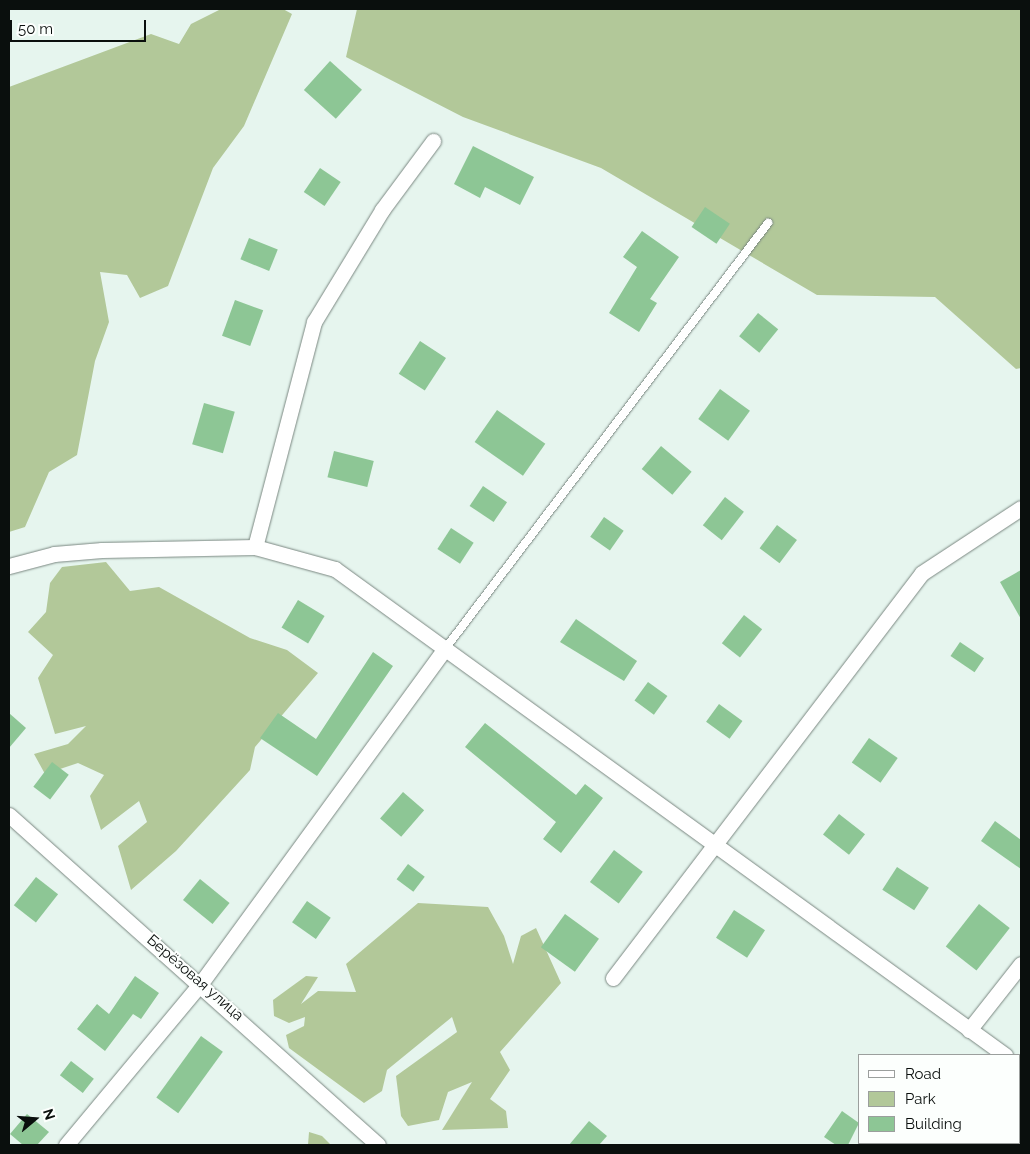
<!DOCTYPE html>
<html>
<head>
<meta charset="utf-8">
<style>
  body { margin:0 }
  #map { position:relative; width:1030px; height:1154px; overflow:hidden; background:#e6f5ee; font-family:Raleway,sans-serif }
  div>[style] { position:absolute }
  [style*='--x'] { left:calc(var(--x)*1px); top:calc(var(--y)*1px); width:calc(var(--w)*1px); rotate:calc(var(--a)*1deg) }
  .green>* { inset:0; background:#b2c899 }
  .building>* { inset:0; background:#8dc695; transform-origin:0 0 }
  .roads { filter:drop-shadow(0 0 1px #7a8781) drop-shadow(0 0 1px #7a8781) }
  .service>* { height:8px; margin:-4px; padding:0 4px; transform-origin:4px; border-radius:4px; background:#fff }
  .minor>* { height:15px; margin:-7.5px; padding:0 7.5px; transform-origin:7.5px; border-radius:7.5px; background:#fff }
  span { translate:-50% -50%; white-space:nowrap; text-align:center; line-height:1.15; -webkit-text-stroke:4px #fcfffd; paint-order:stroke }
  .street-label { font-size:15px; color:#0a0f0d }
  .frame { position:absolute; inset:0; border:10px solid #0a0f0d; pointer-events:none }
  .legend { position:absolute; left:858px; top:1054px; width:162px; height:90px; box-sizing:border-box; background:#fcfffd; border:1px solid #9b9f9d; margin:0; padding:6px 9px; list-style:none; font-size:15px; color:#0a0f0d }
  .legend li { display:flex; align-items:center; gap:10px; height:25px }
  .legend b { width:25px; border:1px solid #9b9f9d }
  .north { position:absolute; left:10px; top:1094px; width:50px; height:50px; -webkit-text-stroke:4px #fcfffd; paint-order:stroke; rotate:72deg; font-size:14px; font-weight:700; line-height:20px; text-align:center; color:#0a0f0d }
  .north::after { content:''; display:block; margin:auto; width:18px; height:22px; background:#0a0f0d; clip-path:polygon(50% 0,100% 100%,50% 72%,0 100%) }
  .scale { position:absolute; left:10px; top:20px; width:136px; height:22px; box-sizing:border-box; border:2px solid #0a0f0d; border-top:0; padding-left:6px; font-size:15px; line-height:18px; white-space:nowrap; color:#0a0f0d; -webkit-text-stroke:4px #fcfffd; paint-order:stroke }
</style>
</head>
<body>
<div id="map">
  <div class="green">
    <div style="clip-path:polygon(221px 9px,283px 9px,292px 14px,244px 126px,213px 168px,168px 286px,140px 298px,127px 275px,100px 272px,109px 322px,95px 361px,77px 455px,49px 472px,25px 527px,9px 532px,9px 87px,151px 34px,179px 44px,191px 24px)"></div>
    <div style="clip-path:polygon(357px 9px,1021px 9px,1021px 368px,1016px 369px,935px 297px,817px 295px,601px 168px,463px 117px,346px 57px)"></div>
    <div style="clip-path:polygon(106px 562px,130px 591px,159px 587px,250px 638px,287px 650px,318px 673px,255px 747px,250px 770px,176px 851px,131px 890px,118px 846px,147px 822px,139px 801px,101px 830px,90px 796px,104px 775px,78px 763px,45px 774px,34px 754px,68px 744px,86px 726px,55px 734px,38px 678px,53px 655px,28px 632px,46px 612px,50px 583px,62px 567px)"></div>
    <div style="clip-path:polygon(418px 903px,488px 907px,504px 936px,513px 964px,521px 936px,536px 928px,561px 983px,500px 1052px,510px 1070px,490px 1099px,506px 1111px,508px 1128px,442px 1130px,472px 1082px,448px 1092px,439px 1120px,408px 1126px,401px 1116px,396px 1076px,457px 1032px,452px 1017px,387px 1070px,382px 1091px,364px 1103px,289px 1048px,286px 1035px,304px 1026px,305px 1017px,289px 1023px,274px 1016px,273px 1000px,306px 976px,318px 977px,301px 1004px,318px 991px,356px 992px,346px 964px)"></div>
    <div style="clip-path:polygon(309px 1132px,322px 1136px,331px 1145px,308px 1145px)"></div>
  </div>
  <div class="building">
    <div style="left:330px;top:61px;width:43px;height:39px;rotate:42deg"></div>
    <div style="clip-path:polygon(473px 146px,534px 177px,520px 205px,485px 187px,480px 198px,454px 184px)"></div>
    <div style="left:320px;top:168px;width:25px;height:29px;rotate:34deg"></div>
    <div style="left:705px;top:207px;width:30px;height:24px;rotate:34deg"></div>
    <div style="clip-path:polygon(642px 231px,679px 257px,650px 299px,657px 303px,639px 332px,609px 313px,637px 267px,623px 257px)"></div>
    <div style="left:249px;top:238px;width:31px;height:23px;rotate:22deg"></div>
    <div style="left:235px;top:300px;width:30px;height:38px;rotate:20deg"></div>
    <div style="left:758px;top:313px;width:26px;height:30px;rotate:39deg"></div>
    <div style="left:420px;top:341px;width:31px;height:39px;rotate:33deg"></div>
    <div style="left:720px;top:389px;width:37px;height:37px;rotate:36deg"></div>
    <div style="left:204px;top:403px;width:32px;height:43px;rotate:16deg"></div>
    <div style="left:497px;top:410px;width:59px;height:39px;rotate:35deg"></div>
    <div style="left:661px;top:446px;width:40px;height:30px;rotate:40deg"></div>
    <div style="left:334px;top:451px;width:41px;height:27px;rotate:14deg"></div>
    <div style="left:483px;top:486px;width:29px;height:24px;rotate:34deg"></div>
    <div style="left:725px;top:497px;width:24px;height:36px;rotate:38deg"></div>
    <div style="left:604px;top:517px;width:24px;height:24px;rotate:35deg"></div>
    <div style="left:777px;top:525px;width:25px;height:29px;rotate:37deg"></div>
    <div style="left:451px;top:528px;width:27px;height:25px;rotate:33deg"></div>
    <div style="clip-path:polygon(1021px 570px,1021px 619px,1000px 582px)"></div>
    <div style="left:298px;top:600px;width:31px;height:32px;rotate:31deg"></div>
    <div style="left:744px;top:615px;width:23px;height:36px;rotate:38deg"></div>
    <div style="clip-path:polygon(576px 619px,637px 661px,624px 681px,560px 642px)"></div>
    <div style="left:960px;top:642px;width:29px;height:17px;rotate:34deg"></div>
    <div style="clip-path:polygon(373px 652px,393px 666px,317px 776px,260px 738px,278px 713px,316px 739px)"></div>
    <div style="left:648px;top:682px;width:24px;height:23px;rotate:36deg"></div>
    <div style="left:719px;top:704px;width:29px;height:22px;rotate:36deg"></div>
    <div style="clip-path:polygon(9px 713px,26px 728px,9px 748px)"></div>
    <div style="clip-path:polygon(485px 723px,576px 795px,585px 784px,603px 798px,561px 853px,543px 839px,556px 822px,465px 747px)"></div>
    <div style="left:869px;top:738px;width:35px;height:30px;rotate:35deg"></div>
    <div style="left:52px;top:762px;width:21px;height:31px;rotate:37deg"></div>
    <div style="left:403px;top:792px;width:28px;height:35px;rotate:41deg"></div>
    <div style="left:839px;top:814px;width:33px;height:26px;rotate:38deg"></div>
    <div style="clip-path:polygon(995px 821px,1021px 840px,1021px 869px,981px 841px)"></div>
    <div style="left:614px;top:850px;width:36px;height:40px;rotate:37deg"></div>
    <div style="left:408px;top:864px;width:21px;height:19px;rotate:37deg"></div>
    <div style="left:897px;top:867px;width:38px;height:27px;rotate:33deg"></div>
    <div style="left:36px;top:877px;width:28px;height:36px;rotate:38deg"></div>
    <div style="left:200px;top:879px;width:38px;height:27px;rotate:39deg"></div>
    <div style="left:307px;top:901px;width:29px;height:26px;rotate:35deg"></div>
    <div style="left:979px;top:904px;width:39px;height:54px;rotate:38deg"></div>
    <div style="left:734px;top:910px;width:37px;height:33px;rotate:33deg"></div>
    <div style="left:565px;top:914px;width:42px;height:41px;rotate:36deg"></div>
    <div style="clip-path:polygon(135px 976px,159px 993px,141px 1019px,133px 1014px,105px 1051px,77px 1029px,97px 1004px,109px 1014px)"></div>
    <div style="left:201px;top:1036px;width:27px;height:76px;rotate:36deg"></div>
    <div style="left:71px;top:1061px;width:29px;height:18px;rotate:38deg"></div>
    <div style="clip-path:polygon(842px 1111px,859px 1123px,848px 1145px,836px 1145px,824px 1137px)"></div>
    <div style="clip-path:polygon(27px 1114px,49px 1132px,37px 1145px,23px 1145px,10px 1134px)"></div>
    <div style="clip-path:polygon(589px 1121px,607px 1136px,599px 1145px,569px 1145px)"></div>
  </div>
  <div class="roads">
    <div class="service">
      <div style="--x:445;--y:649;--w:535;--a:-52.83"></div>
    </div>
    <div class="minor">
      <div style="--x:255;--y:547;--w:233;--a:-75.3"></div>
      <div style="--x:314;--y:322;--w:131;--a:-58.7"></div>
      <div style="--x:382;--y:210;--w:86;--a:-53.5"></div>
      <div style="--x:9;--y:566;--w:47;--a:-14.9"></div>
      <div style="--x:54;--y:554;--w:48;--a:-4.8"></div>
      <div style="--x:102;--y:550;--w:153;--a:-1.1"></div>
      <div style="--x:255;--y:547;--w:83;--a:15.4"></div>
      <div style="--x:335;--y:569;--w:828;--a:35.96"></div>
      <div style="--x:9;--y:815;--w:495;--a:41.8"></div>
      <div style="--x:613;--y:978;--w:509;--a:-52.66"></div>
      <div style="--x:922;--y:573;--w:118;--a:-33.3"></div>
      <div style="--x:969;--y:1030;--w:84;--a:-51.8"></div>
      <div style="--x:1019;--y:1066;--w:3;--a:45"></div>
      <div style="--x:66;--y:1145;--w:211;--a:-50.2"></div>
      <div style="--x:201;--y:983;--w:414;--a:-53.9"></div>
      <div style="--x:912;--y:1145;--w:3;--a:-45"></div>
    </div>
  </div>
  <div class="street-label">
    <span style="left:195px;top:978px;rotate:41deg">Берёзовая улица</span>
  </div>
  <div class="frame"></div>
  <ul class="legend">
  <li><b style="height:6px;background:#fff"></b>Road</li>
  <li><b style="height:14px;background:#b2c899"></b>Park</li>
  <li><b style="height:14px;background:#8dc695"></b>Building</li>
  </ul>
  <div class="north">N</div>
  <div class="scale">50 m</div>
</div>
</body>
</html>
